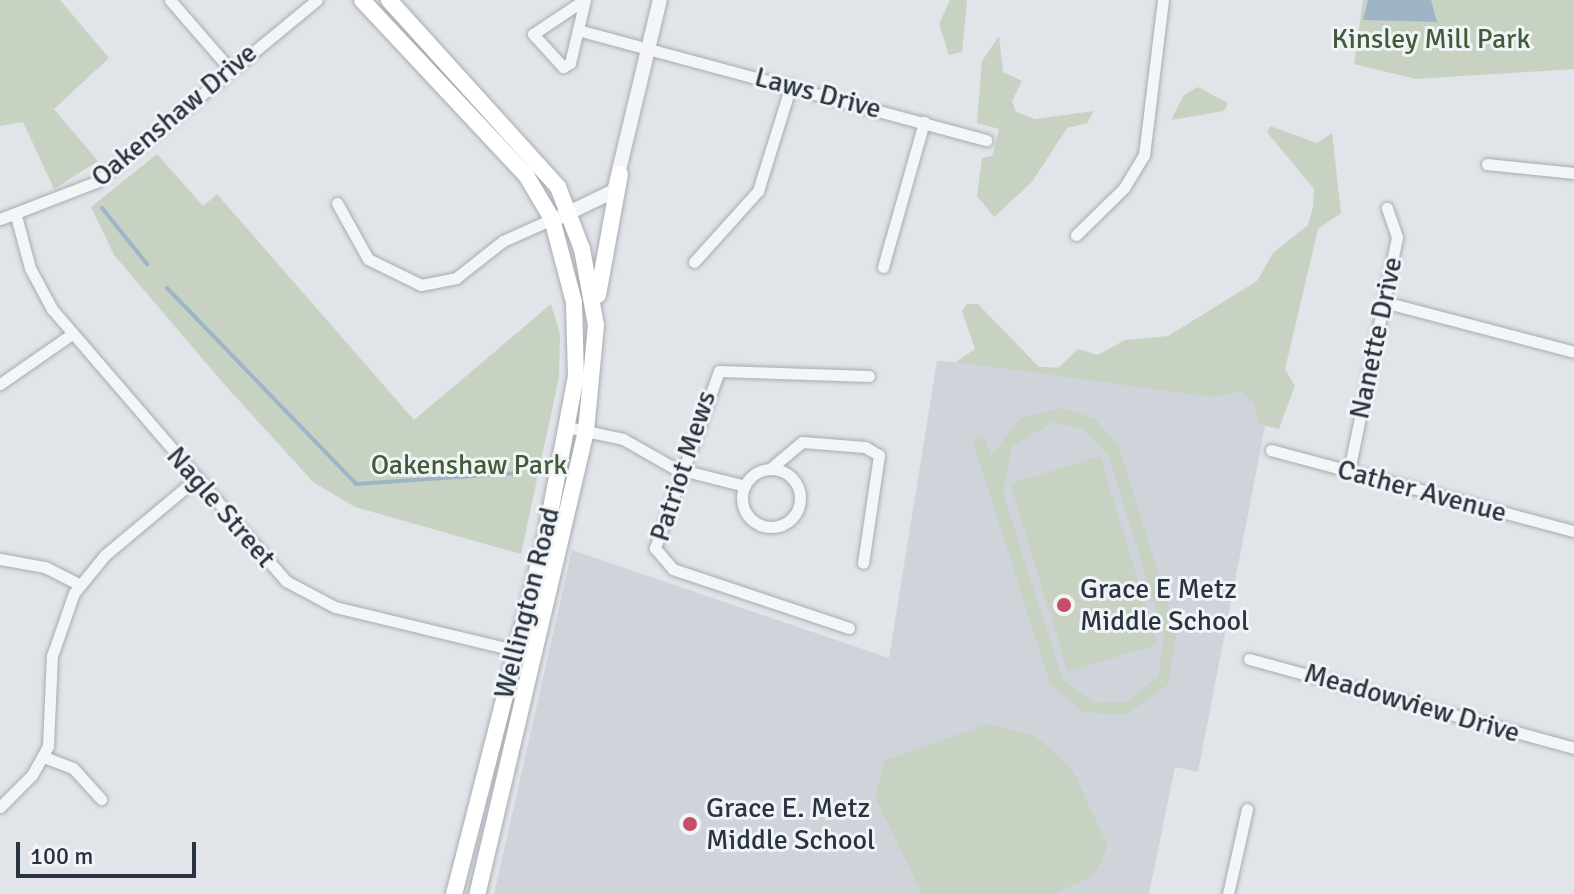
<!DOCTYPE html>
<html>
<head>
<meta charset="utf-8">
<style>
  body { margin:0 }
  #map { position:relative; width:1574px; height:894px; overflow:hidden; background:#e1e5e9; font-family:Signika,sans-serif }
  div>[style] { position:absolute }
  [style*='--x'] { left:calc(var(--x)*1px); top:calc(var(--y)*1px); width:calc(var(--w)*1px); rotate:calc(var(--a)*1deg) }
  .built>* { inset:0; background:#cfd4db }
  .green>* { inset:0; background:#c8d2c3; transform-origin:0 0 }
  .water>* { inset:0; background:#9eb5c7 }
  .stream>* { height:4px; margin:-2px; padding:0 2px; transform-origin:2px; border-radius:2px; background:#9eb5c7 }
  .roads { filter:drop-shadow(0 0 2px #a6acb3) drop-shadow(0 0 2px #a6acb3) }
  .minor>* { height:11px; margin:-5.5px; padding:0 5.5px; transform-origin:5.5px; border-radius:5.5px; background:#f4f5f7 }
  .minor>.ring { margin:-5.5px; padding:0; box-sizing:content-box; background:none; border:11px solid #f4f5f7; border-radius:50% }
  .tertiary>* { height:14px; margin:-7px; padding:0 7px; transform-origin:7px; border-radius:7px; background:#f4f5f7 }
  .secondary>* { height:16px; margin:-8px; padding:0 8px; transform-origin:8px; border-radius:8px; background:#fff }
  .dots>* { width:22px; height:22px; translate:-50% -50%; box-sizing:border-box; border:4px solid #f1f4f7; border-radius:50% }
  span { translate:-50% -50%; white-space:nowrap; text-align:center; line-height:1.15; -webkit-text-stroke:6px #f1f4f7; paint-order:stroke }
  .park-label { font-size:28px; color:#425b38 }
  .street-label { font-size:28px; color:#2a3440 }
  .poi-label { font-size:28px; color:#2a3440 }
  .left { translate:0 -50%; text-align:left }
  .scale { position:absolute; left:16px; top:842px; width:180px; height:36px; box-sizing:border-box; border:4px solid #2a3440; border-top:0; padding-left:10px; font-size:24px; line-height:28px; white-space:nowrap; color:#2a3440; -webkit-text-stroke:6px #f1f4f7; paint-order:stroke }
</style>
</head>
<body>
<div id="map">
  <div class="built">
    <div style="clip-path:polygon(937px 361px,1274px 380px,1198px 772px,1175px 767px,1149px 894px,494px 894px,572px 550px,889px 658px)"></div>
  </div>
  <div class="green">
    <div style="clip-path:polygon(0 0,60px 0,109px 58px,54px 109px,98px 161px,54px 189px,23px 122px,0 126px)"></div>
    <div style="clip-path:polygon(950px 0,967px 0,962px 52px,949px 55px,939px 24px)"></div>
    <div style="clip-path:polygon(1363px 0,1574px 0,1574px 69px,1416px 79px,1354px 64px)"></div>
    <div style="clip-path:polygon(999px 36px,1003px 72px,1022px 81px,1012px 101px,1016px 112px,1035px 119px,1094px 111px,1087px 123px,1067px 128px,1032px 182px,994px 217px,977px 196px,982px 158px,992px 156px,999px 129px,977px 123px,982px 61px)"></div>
    <div style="clip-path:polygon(1198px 87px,1228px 103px,1224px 111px,1171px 120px,1184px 95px)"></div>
    <div style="clip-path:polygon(1270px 126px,1317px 143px,1332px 133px,1341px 213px,1318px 229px,1285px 369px,1295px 386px,1279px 429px,1259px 424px,1254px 403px,1241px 392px,1211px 397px,956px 362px,975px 349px,962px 311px,967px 304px,978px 304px,1039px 367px,1058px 368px,1078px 349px,1098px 355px,1125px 340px,1168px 336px,1257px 281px,1273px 253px,1308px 225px,1313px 207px,1314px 189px,1267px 132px)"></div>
    <div style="clip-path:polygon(157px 154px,203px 206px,217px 194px,414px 420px,551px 304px,560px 334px,559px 377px,521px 554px,355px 507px,313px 482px,224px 384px,114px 255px,91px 207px)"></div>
    <div style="clip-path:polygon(evenodd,1063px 408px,1095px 419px,1118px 444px,1177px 633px,1168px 685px,1125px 715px,1083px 712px,1050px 684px,972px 439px,984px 436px,991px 456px,1020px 418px,1063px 408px,1054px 422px,1083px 429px,1109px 457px,1164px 637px,1158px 677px,1125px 702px,1095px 703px,1063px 680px,1003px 493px,1012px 446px,1054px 422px)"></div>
    <div style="left:1100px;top:456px;width:197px;height:94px;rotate:73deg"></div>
    <div style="clip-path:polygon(987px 724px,1036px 736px,1073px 771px,1108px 846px,1094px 876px,1053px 894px,922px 894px,875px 797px,884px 761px)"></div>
  </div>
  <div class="water">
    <div style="clip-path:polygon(1368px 0,1431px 0,1437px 22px,1363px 20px)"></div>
  </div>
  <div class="stream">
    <div style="--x:102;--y:208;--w:72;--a:51.2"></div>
    <div style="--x:167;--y:288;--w:272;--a:46"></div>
    <div style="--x:356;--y:484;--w:162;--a:-3.9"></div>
  </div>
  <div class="roads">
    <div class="minor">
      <div style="--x:170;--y:0;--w:91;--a:49"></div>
      <div style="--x:584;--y:0;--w:61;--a:146.3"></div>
      <div style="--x:533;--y:34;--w:45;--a:47.7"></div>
      <div style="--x:563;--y:67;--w:8;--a:-30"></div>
      <div style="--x:570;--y:63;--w:65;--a:-76.6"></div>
      <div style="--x:578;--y:30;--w:423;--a:15.1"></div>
      <div style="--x:1487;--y:164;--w:87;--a:5.9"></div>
      <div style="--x:337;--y:203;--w:64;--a:61"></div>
      <div style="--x:368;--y:259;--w:59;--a:26.1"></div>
      <div style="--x:421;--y:285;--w:36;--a:-11"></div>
      <div style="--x:456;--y:278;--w:60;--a:-38.2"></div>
      <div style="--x:503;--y:241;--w:54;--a:-24.2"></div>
      <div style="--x:16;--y:216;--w:54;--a:74.9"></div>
      <div style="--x:30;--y:268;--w:47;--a:61.8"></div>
      <div style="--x:52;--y:309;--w:359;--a:49.3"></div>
      <div style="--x:286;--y:581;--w:55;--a:28"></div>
      <div style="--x:335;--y:607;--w:193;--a:13.5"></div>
      <div style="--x:0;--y:219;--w:103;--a:-21.1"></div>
      <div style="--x:96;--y:182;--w:286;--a:-39.5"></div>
      <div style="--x:1076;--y:235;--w:67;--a:-44.4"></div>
      <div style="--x:1124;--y:188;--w:39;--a:-59"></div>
      <div style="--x:1144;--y:155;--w:156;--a:-83"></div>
      <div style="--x:694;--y:262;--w:96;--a:-48"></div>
      <div style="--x:758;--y:191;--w:111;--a:-72.7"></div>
      <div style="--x:883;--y:267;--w:151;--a:-74.2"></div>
      <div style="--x:1384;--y:302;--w:196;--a:14.7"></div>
      <div style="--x:0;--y:384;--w:88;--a:-34.8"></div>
      <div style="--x:567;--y:427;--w:57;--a:12.1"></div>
      <div style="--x:623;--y:439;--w:59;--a:29.6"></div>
      <div style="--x:674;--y:468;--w:73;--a:14.2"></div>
      <div style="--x:1271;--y:450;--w:314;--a:15"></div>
      <div style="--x:771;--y:468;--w:40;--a:-40"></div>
      <div style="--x:802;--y:442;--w:63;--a:4.5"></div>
      <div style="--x:865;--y:447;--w:16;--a:30"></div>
      <div style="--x:879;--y:455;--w:109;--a:98.4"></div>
      <div class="ring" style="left:742px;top:469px;width:47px;height:47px"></div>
      <div style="--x:1349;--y:471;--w:239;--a:-78.4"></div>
      <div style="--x:1397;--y:237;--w:31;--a:-109"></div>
      <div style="--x:0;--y:559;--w:46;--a:10.1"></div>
      <div style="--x:45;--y:567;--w:38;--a:27"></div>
      <div style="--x:849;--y:628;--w:186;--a:-161.5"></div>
      <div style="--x:673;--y:569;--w:28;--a:-131"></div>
      <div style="--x:655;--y:548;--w:188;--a:-70.1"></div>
      <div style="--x:719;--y:371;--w:150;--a:1.9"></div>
      <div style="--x:1249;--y:659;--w:337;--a:15.3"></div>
      <div style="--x:44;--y:757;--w:31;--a:21"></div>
      <div style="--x:73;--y:768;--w:42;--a:47.9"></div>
      <div style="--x:0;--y:807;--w:45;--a:-45"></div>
      <div style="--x:32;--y:775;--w:33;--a:-61"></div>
      <div style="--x:48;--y:746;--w:90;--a:-87.5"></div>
      <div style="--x:52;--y:656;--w:67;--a:-70.8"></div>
      <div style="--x:74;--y:593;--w:49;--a:-50.8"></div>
      <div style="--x:105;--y:555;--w:119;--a:-39.9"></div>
      <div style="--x:1228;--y:894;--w:87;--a:-77.4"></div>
    </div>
    <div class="tertiary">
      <div style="--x:560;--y:217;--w:60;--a:-25.7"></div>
      <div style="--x:614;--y:191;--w:196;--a:-76.5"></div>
    </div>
    <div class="secondary">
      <div style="--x:362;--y:0;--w:240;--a:46.9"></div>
      <div style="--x:526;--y:175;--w:51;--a:59.4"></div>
      <div style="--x:552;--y:219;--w:86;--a:75.2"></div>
      <div style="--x:574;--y:302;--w:74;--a:88.5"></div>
      <div style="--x:576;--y:376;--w:167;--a:100.7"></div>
      <div style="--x:545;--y:540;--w:366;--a:104.4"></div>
      <div style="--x:389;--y:0;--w:252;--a:47.9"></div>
      <div style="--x:558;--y:187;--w:66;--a:68.8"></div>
      <div style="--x:582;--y:249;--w:77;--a:79.6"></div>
      <div style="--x:596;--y:325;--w:106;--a:95.4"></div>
      <div style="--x:586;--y:431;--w:476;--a:103.2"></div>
      <div style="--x:598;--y:295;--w:123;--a:-79.7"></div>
    </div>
  </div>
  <div class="dots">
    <div style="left:1064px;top:605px;background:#c74d69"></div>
    <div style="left:690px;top:824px;background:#c74d69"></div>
  </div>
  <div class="park-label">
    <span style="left:1431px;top:39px">Kinsley Mill Park</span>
    <span style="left:469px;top:465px">Oakenshaw Park</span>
  </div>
  <div class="street-label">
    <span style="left:818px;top:93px;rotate:15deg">Laws Drive</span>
    <span style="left:174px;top:115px;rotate:-40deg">Oakenshaw Drive</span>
    <span style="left:1376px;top:338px;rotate:-78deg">Nanette Drive</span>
    <span style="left:683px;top:466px;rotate:-72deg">Patriot Mews</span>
    <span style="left:1422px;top:491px;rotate:15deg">Cather Avenue</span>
    <span style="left:221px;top:507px;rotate:49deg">Nagle Street</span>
    <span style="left:527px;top:603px;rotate:-76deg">Wellington Road</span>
    <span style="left:1412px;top:703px;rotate:16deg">Meadowview Drive</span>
  </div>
  <div class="poi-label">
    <span class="left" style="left:1080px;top:605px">Grace E Metz<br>Middle School</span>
    <span class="left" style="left:706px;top:824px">Grace E. Metz<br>Middle School</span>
  </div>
  <div class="scale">100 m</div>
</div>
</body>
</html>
